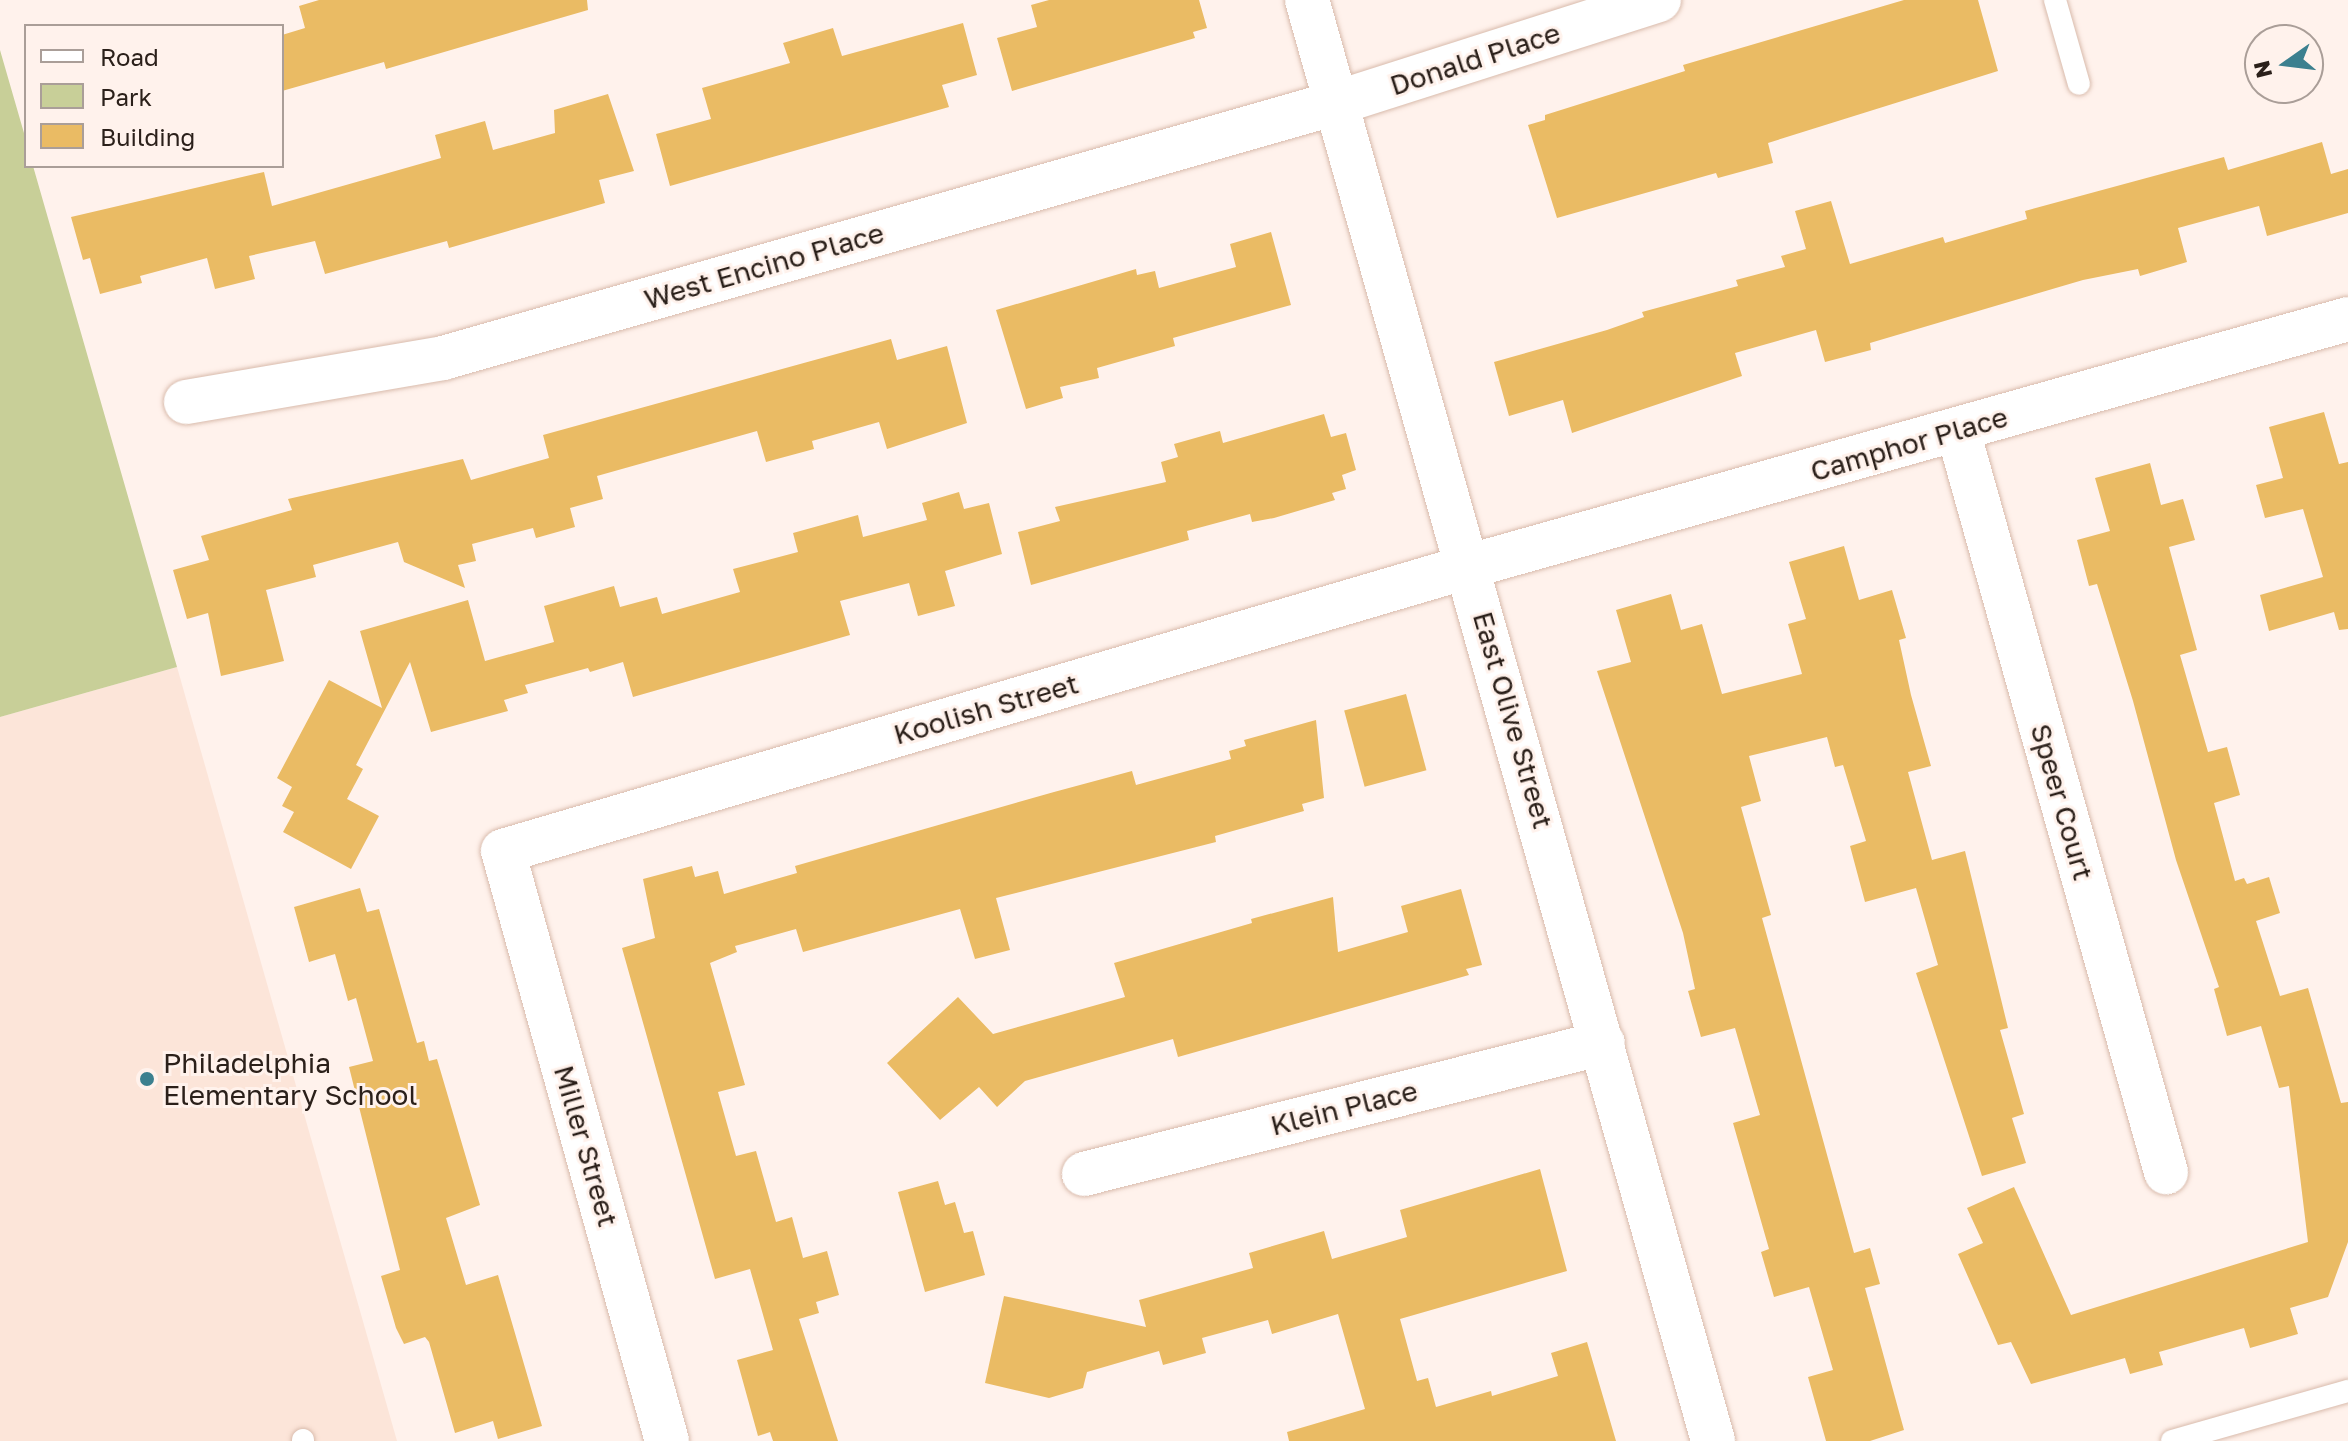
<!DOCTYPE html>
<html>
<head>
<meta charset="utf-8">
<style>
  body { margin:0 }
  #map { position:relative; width:2348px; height:1441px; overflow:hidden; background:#fff2ec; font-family:"Golos Text",sans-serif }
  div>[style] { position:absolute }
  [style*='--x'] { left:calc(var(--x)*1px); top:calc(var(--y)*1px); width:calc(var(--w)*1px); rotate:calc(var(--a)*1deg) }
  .built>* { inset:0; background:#fce5d9 }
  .green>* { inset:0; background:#c8cf98 }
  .building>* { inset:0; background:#eabb64; transform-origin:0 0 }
  .roads { filter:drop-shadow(0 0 2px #d9bbac) drop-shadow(0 0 2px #d9bbac) }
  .lane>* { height:22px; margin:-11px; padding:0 11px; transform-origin:11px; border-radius:11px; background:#fff }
  .street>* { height:44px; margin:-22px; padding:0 22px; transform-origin:22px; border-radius:22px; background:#fff }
  .secondary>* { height:44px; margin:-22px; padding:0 22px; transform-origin:22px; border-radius:22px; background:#fff }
  .dots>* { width:22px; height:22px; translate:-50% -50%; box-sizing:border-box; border:4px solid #fff2ec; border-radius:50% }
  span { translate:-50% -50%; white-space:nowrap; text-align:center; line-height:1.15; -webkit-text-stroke:6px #fff2ec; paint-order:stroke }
  .street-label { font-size:28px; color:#2b201a }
  .poi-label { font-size:28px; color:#2b201a }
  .left { translate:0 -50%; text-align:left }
  .legend { position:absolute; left:24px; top:24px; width:260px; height:144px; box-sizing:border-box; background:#fff2ec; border:2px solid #aa9e98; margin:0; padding:10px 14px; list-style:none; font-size:24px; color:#2b201a }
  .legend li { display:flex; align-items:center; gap:16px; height:40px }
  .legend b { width:40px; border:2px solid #aa9e98 }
  .north { position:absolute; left:2244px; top:24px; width:80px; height:80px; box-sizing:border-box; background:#fff2ec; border:2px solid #aa9e98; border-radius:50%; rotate:256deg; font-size:22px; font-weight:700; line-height:32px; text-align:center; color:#2b201a }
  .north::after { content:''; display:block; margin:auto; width:28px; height:36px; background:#3c808f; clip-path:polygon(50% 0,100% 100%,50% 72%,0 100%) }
</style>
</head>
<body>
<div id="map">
  <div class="built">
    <div style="clip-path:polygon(177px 667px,397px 1441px,0 1441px,0 717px)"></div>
  </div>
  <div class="green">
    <div style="clip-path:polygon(0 50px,26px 140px,26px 166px,33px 166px,177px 667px,0 717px)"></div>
  </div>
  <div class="building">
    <div style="clip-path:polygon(319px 0,587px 0,588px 10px,386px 69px,384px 62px,282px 91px,282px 35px,305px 28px,299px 6px)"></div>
    <div style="clip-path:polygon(1049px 0,1199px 0,1207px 28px,1193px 32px,1195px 38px,1012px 91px,997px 38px,1037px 27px,1031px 5px)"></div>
    <div style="clip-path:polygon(1904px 0,1978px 0,1998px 71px,1768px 143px,1773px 163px,1718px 178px,1716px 173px,1557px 218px,1528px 125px,1545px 120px,1545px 115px,1685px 71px,1683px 65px)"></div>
    <div style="clip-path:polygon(963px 23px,977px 75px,942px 85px,949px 107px,670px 186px,656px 134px,711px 119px,702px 88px,790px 63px,783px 43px,833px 28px,842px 56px)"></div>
    <div style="clip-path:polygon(608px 94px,634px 171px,599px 180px,605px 203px,449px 248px,447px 241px,325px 274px,315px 241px,249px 256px,255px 279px,215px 289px,207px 258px,140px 276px,142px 283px,100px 294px,90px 258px,83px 260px,71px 217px,264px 172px,272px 206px,441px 158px,435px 135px,485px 121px,493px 150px,555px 133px,554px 110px)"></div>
    <div style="clip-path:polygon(2322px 142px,2331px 174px,2348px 169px,2348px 213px,2267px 236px,2259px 206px,2178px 228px,2187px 262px,2140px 276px,2138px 269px,2083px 280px,1870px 343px,1871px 350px,1825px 362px,1816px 330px,1735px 353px,1742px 376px,1572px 433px,1563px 400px,1509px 416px,1494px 362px,1607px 330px,1644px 317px,1642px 312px,1738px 286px,1736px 280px,1785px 267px,1781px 256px,1806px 249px,1795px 211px,1831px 201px,1850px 264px,1943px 237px,1945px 243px,2027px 219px,2025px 211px,2224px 157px,2228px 170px)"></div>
    <div style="clip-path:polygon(1271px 232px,1291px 305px,1173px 338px,1175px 346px,1097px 368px,1099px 378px,1060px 387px,1063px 398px,1026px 409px,996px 310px,1136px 269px,1137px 275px,1155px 271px,1159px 288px,1236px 267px,1230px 244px)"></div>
    <div style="clip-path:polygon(891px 339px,897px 360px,947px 346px,967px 423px,887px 449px,879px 422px,812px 441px,814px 449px,766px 462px,757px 431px,597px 476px,603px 499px,570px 508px,575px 527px,536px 538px,533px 528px,472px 544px,476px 561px,458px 565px,465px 588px,404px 562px,398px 542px,313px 565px,316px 577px,266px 590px,284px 661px,221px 676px,208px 613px,187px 619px,173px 570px,209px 560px,201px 536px,292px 510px,288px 499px,463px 459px,471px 480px,549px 458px,543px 435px)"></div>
    <div style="clip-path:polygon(2324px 412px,2339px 464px,2348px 462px,2348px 629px,2339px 630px,2334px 612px,2269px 631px,2260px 595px,2323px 577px,2303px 509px,2265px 518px,2256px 485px,2283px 478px,2269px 427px)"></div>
    <div style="clip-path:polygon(1324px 414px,1331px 437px,1346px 433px,1356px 470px,1342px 475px,1346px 489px,1332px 493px,1335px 500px,1274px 518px,1252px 522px,1250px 514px,1187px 531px,1189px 540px,1031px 585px,1018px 532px,1060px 521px,1055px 507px,1166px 482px,1161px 462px,1178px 457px,1174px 444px,1220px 431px,1223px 443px)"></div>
    <div style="clip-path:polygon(2150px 463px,2161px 505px,2183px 499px,2195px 540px,2169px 547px,2197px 650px,2180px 655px,2208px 752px,2227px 747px,2240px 795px,2214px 803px,2235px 881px,2244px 878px,2247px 884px,2269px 877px,2280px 913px,2256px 921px,2280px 996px,2308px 988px,2341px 1103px,2348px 1102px,2348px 1242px,2328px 1297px,2290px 1308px,2298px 1334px,2250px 1348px,2244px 1328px,2159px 1352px,2163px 1365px,2130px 1374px,2125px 1358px,2031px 1384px,2011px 1342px,1998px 1345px,1958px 1254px,1983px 1243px,1967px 1208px,2014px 1187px,2071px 1315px,2308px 1242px,2289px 1086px,2279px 1088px,2261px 1026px,2227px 1036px,2214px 989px,2219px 987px,2176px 860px,2133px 701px,2097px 584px,2089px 586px,2077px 540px,2110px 531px,2095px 478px)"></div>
    <div style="clip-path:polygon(959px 492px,964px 509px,989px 503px,1002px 554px,945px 571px,955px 606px,918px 616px,909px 583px,840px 601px,850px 635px,633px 697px,623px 662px,590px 672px,588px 668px,525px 685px,528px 693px,504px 700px,508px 711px,431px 732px,410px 662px,356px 765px,363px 769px,347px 799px,379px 816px,351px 869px,283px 832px,294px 812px,282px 806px,292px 787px,277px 778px,329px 680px,382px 708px,360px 631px,468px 600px,485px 661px,554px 642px,544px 606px,614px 586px,620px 607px,657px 597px,662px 614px,740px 592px,733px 569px,798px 552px,793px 533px,858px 515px,863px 537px,927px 520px,922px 503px)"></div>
    <div style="clip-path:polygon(1844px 546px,1859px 600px,1892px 590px,1906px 638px,1899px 640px,1911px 695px,1931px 766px,1908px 772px,1932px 860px,1965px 851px,2008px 1028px,2000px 1030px,2024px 1114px,2012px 1118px,2026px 1163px,1982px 1176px,1916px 973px,1938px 965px,1916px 888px,1865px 902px,1850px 846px,1866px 841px,1843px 765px,1835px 767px,1827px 737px,1749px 756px,1761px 801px,1741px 807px,1771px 915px,1762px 918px,1854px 1253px,1870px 1248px,1880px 1284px,1865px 1288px,1904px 1430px,1870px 1441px,1826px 1441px,1808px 1377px,1833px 1370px,1809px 1287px,1774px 1297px,1761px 1252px,1769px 1249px,1733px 1123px,1760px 1115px,1735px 1028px,1701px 1037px,1688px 991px,1695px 989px,1683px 933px,1597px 671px,1631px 662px,1616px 610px,1671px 594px,1681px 630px,1702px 624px,1722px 694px,1802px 674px,1788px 624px,1806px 619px,1789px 562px)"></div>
    <div style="left:1406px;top:694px;width:79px;height:64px;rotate:75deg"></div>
    <div style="clip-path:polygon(1316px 720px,1324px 798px,1302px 804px,1304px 811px,1215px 836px,1216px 842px,996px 898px,1010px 950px,975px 959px,960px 909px,803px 952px,796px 929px,735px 946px,737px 952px,710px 963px,745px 1085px,718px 1092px,736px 1156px,756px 1151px,776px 1222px,792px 1217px,803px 1258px,827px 1251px,839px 1295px,816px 1302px,819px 1313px,799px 1319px,838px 1441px,773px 1441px,770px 1432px,758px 1436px,737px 1360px,773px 1350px,750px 1269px,715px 1279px,622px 948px,655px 938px,643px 879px,692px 866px,695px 877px,718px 871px,724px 894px,797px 873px,795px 866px,1054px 792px,1132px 771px,1136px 785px,1231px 759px,1229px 751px,1246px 746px,1244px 740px)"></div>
    <div style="clip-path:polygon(360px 888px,367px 912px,379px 909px,417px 1043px,424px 1041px,429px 1061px,437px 1059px,480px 1205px,446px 1218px,466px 1285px,498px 1275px,542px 1426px,498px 1439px,493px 1421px,455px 1433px,429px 1342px,425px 1337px,404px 1344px,396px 1328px,381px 1276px,400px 1270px,349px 1067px,373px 1061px,356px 998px,348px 1001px,335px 954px,309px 962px,294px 907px)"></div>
    <div style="clip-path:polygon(1461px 889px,1482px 965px,1466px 969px,1469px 975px,1178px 1057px,1173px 1039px,1025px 1081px,997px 1107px,979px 1087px,940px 1120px,887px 1063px,958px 997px,993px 1034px,1125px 997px,1114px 963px,1252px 923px,1251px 919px,1333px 897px,1338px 952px,1408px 932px,1401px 906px)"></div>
    <div style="clip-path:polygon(1540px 1169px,1567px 1271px,1400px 1319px,1417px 1381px,1428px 1378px,1436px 1407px,1491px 1391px,1492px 1396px,1558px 1376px,1551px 1353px,1587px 1342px,1616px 1441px,1289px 1441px,1287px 1432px,1365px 1409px,1338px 1314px,1272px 1334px,1268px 1320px,1202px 1338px,1206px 1353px,1163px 1365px,1159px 1351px,1087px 1372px,1083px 1388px,1049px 1398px,985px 1383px,1004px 1296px,1146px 1327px,1139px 1300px,1253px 1268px,1249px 1253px,1324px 1231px,1332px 1259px,1407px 1237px,1400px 1210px)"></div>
    <div style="clip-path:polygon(938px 1181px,945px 1205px,955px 1202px,964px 1233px,973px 1231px,985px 1275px,925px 1292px,898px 1192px)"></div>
  </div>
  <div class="roads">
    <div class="lane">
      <div style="--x:2055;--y:0;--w:87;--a:74.1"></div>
      <div style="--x:303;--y:1440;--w:1;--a:90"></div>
      <div style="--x:2172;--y:1441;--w:183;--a:-15.9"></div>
    </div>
    <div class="street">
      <div style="--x:186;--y:402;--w:261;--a:-9.7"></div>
      <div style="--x:443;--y:358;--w:929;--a:-15.94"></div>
      <div style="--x:1336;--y:103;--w:339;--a:-17.7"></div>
      <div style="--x:1958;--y:431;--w:770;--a:74.32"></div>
      <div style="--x:1084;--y:1174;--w:535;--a:-14.17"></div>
      <div style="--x:667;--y:1441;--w:612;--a:-105.53"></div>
      <div style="--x:503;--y:851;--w:1008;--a:-16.42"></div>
      <div style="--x:1470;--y:566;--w:912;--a:-15.71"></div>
    </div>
    <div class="secondary">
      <div style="--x:1307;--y:0;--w:1497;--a:74.26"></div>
    </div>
  </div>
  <div class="dots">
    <div style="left:147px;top:1079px;background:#3c808f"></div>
  </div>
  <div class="street-label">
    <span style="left:1475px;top:59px;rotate:-18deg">Donald Place</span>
    <span style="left:764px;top:266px;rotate:-16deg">West Encino Place</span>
    <span style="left:1909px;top:444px;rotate:-16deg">Camphor Place</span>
    <span style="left:986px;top:709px;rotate:-16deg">Koolish Street</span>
    <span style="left:1513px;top:720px;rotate:74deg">East Olive Street</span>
    <span style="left:2062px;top:802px;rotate:74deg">Speer Court</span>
    <span style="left:1344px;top:1108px;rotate:-14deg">Klein Place</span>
    <span style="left:586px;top:1146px;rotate:74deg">Miller Street</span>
  </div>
  <div class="poi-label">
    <span class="left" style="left:163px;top:1079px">Philadelphia<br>Elementary School</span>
  </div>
  <ul class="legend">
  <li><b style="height:10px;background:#fff"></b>Road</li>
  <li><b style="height:22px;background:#c8cf98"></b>Park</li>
  <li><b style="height:22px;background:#eabb64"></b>Building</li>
  </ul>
  <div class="north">N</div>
</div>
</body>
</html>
